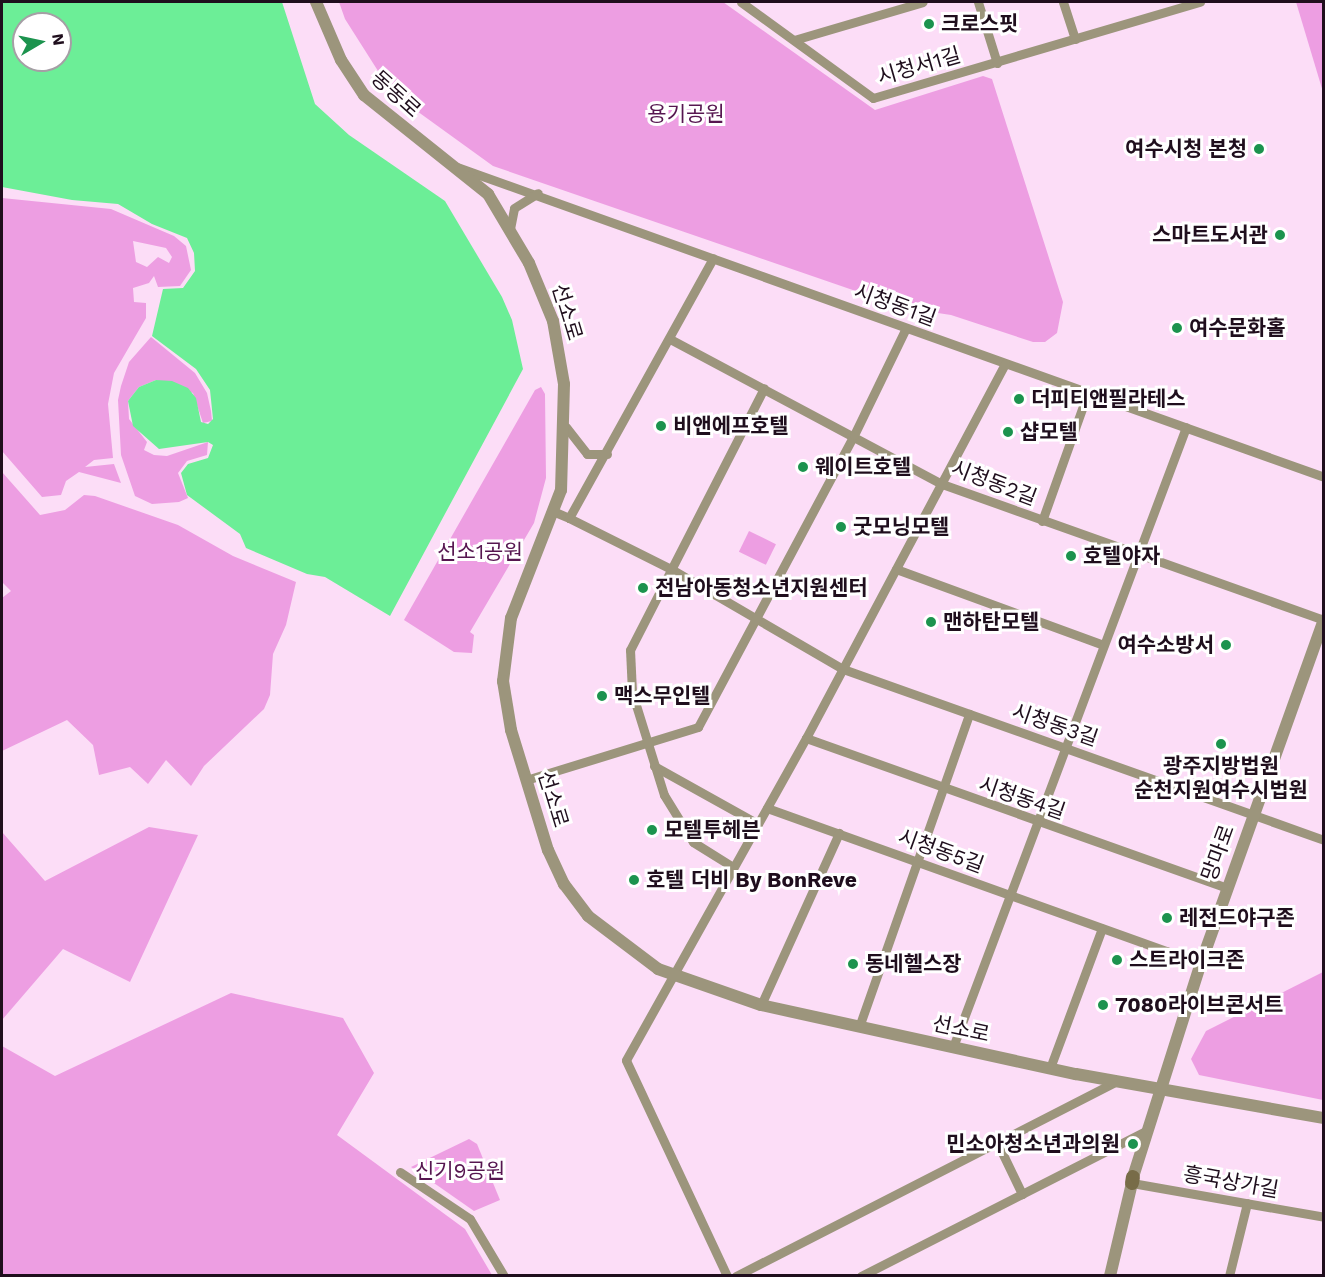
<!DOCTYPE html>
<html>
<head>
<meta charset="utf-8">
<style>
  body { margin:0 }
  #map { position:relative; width:1325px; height:1277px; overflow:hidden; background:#fcddf7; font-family:"Work Sans","Noto Sans KR",sans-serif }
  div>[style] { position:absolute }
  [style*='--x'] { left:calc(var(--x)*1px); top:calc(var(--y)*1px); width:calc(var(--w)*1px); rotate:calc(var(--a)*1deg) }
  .green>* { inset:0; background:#ed9ee2; transform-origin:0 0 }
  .water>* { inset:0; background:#6cee97 }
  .minor>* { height:9px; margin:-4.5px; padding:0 4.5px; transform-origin:4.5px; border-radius:4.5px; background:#9c957c }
  .tertiary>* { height:12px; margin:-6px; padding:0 6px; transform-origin:6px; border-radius:6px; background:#9c957c }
  .secondary>* { height:14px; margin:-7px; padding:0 7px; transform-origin:7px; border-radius:7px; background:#786c48 }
  .dots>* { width:16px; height:16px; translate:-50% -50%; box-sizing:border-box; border:3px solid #fff; border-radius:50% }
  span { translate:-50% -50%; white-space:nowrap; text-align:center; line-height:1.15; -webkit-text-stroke:6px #fff; paint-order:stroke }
  .poi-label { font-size:21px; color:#1f0e1d; font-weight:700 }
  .left { translate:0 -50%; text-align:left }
  .right { translate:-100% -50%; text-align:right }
  .street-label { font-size:21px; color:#1f0e1d }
  .park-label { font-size:21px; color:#561650 }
  .frame { position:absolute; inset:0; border:3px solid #1f0e1d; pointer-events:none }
  .north { position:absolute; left:12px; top:12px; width:60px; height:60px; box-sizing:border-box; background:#fff; border:2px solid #a59fa5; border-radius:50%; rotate:81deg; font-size:16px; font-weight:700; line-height:24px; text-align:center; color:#1f0e1d }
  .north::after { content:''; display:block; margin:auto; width:21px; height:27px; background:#1c934e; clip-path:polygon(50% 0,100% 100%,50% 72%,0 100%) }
</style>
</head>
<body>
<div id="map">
  <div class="green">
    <div style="clip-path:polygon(339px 2px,723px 2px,875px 110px,983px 76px,992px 79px,1063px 302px,1057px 333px,1045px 342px,1033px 342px,951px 315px,905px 308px,493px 166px,392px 93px,345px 19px)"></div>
    <div style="clip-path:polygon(1296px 2px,1323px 2px,1323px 92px)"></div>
    <div style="clip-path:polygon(evenodd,2px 198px,111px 209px,174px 236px,186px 246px,191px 270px,180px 286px,158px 287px,154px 276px,149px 283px,133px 288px,134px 302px,146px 303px,146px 318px,114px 373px,108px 404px,113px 458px,94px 460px,85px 467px,114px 464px,121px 483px,79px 472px,66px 481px,61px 495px,42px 497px,2px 451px,2px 198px,133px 241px,166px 248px,172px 257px,169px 263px,158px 257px,147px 267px,136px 262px,133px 241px)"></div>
    <div style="clip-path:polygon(151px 337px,195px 373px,207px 393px,211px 411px,212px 421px,203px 423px,193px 393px,156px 380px,139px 387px,128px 401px,129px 419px,147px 442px,144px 450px,154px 455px,167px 456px,208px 442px,207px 455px,187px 461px,178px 473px,188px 498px,179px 502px,152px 504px,135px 496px,121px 455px,118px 400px,121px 386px,129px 362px)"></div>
    <div style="clip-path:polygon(541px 387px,545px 394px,546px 478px,534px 523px,470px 632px,474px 635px,472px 653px,454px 652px,404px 620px,535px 390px)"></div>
    <div style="clip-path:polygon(2px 472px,40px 515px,65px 510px,84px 495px,95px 496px,178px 525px,233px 556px,296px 582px,286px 625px,273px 654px,270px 695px,264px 709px,204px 766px,191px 786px,166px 760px,148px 784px,130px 767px,99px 775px,93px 745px,67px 720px,2px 751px,2px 598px,11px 591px,2px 582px)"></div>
    <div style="left:749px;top:531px;width:30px;height:23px;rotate:26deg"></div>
    <div style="clip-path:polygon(149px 827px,198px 835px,130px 982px,63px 949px,2px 1020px,2px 832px,45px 881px)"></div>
    <div style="clip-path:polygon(1323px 972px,1323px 1100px,1199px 1075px,1191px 1059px,1206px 1031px)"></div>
    <div style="clip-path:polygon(231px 993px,343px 1018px,374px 1073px,337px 1135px,465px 1229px,492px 1275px,2px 1275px,2px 1046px,55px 1076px)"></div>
    <div style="clip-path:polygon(469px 1139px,477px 1144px,500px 1200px,474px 1211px,411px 1167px)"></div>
  </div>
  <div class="water">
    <div style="clip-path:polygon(evenodd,2px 2px,282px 2px,315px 104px,349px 135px,445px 201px,502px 297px,512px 320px,523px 369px,390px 616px,325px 577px,307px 574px,246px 548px,240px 534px,187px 495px,181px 473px,188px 464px,208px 458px,213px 445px,208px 442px,159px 449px,133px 426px,128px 401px,139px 387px,156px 380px,172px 381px,188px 388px,196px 398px,201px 422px,208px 424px,213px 419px,210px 390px,196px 369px,152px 336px,163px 289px,183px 288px,195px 271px,194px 253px,187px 238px,152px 224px,118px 204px,72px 200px,2px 187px,2px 2px,24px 24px,60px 24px,60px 60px,24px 60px,24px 24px)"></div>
  </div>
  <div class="minor">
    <div style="--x:741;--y:2;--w:163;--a:36"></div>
    <div style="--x:873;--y:98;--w:341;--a:-16.4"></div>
    <div style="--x:978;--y:2;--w:64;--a:72.7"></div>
    <div style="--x:1063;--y:2;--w:39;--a:72"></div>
    <div style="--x:794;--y:40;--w:134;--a:-16.4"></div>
    <div style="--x:457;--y:167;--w:921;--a:19.67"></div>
    <div style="--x:510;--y:229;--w:21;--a:-79"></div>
    <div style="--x:514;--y:208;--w:28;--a:-32"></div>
    <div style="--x:670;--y:339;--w:308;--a:28.1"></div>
    <div style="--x:942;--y:484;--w:405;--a:19.6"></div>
    <div style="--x:566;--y:427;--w:34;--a:52"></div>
    <div style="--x:587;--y:454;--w:20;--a:0"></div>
    <div style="--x:555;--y:512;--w:15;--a:23"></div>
    <div style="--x:569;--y:518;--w:297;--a:-61"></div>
    <div style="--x:569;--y:518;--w:114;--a:26.6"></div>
    <div style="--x:671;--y:569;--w:199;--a:30.2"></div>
    <div style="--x:843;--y:669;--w:510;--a:19.57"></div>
    <div style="--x:1042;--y:521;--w:137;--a:-70.4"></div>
    <div style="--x:896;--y:569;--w:221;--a:20.1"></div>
    <div style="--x:806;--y:738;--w:448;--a:19.6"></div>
    <div style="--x:654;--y:766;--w:119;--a:29.1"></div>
    <div style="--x:526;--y:780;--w:180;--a:-17.1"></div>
    <div style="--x:698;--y:727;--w:331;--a:-61.9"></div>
    <div style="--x:854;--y:435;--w:119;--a:-64.1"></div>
    <div style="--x:767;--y:808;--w:461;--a:19.7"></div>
    <div style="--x:733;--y:867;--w:47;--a:-148"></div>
    <div style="--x:693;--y:842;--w:55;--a:-121.7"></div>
    <div style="--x:664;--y:795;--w:108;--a:-107.3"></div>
    <div style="--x:632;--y:692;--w:42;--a:-92.7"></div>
    <div style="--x:630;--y:650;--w:294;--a:-62.9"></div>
    <div style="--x:761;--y:1005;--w:189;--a:-65.6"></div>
    <div style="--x:859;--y:1027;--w:332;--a:-70.6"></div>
    <div style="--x:953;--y:1047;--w:662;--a:-69.4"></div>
    <div style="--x:1050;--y:1068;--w:149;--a:-69.6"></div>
    <div style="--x:997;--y:1142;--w:58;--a:64.3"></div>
    <div style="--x:400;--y:1172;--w:84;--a:33.9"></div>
    <div style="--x:470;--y:1219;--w:66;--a:59.2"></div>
    <div style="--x:1132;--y:1183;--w:195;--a:10"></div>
    <div style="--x:727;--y:1276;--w:238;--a:-115.1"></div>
    <div style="--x:626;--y:1060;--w:369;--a:-60.8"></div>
    <div style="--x:806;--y:738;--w:424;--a:-62"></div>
    <div style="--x:736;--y:1276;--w:428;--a:-27.1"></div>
    <div style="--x:861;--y:1276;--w:320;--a:-27"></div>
    <div style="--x:1229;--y:1276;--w:75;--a:-76.1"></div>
  </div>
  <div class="tertiary">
    <div style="--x:316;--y:2;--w:63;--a:66.7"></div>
    <div style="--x:341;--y:60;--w:42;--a:56.7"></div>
    <div style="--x:364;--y:95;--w:159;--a:38.6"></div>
    <div style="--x:488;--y:194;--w:80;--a:59.3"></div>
    <div style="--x:529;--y:263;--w:63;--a:67.5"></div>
    <div style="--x:553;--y:321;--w:64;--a:80.1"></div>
    <div style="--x:564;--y:384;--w:106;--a:91.6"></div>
    <div style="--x:561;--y:490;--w:137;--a:111.3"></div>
    <div style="--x:511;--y:618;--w:64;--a:97.2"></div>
    <div style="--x:503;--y:681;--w:50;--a:80.7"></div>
    <div style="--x:511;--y:730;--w:126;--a:72.9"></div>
    <div style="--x:548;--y:850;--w:38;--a:65"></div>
    <div style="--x:564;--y:884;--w:40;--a:53"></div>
    <div style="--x:588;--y:916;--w:88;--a:37.1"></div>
    <div style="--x:658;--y:969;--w:109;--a:19.3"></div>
    <div style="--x:761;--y:1005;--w:322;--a:12.4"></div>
    <div style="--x:1076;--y:1074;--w:252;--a:10.1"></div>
    <div style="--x:1133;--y:1177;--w:225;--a:-72.4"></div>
    <div style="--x:1201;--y:963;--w:364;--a:-70.3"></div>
    <div style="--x:1110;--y:1276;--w:96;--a:-76.7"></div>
  </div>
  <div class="secondary">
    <div style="--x:1132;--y:1183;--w:6;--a:-81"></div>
  </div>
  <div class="dots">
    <div style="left:929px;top:24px;background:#1c934e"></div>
    <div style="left:1259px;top:149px;background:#1c934e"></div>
    <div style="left:1280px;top:235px;background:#1c934e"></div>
    <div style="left:1177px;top:328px;background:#1c934e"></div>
    <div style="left:1019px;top:399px;background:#1c934e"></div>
    <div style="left:661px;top:426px;background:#1c934e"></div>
    <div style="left:1008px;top:432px;background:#1c934e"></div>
    <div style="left:803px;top:467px;background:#1c934e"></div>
    <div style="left:841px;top:527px;background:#1c934e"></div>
    <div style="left:1071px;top:556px;background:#1c934e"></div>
    <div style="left:643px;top:588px;background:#1c934e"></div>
    <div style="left:931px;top:622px;background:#1c934e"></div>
    <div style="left:1226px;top:645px;background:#1c934e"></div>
    <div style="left:602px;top:696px;background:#1c934e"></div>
    <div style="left:1221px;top:744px;background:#1c934e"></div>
    <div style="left:652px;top:830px;background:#1c934e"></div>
    <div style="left:634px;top:880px;background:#1c934e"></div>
    <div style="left:1167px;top:918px;background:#1c934e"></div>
    <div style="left:1117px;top:960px;background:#1c934e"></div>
    <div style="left:853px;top:964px;background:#1c934e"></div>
    <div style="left:1103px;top:1005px;background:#1c934e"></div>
    <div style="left:1133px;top:1144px;background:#1c934e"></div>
  </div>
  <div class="poi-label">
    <span class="left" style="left:941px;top:24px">크로스핏</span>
    <span class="right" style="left:1247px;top:149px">여수시청 본청</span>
    <span class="right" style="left:1268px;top:235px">스마트도서관</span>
    <span class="left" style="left:1189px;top:328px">여수문화홀</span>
    <span class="left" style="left:1031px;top:399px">더피티앤필라테스</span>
    <span class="left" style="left:673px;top:426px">비앤에프호텔</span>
    <span class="left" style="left:1020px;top:432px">샵모텔</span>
    <span class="left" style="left:815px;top:467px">웨이트호텔</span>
    <span class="left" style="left:853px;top:527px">굿모닝모텔</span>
    <span class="left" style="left:1083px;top:556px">호텔야자</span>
    <span class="left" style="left:655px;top:588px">전남아동청소년지원센터</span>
    <span class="left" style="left:943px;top:622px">맨하탄모텔</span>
    <span class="right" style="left:1214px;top:645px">여수소방서</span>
    <span class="left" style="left:614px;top:696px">맥스무인텔</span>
    <span style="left:1221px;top:778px">광주지방법원<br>순천지원여수시법원</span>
    <span class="left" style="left:664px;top:830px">모텔투헤븐</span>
    <span class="left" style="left:646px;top:880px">호텔 더비 By BonReve</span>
    <span class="left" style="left:1179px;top:918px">레전드야구존</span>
    <span class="left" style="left:1129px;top:960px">스트라이크존</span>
    <span class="left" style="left:865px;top:964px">동네헬스장</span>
    <span class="left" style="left:1115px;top:1005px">7080라이브콘서트</span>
    <span class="right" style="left:1120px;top:1144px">민소아청소년과의원</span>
  </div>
  <div class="street-label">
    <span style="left:919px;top:66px;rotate:-16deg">시청서1길</span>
    <span style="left:396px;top:94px;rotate:42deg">동동로</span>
    <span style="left:895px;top:305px;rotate:20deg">시청동1길</span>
    <span style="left:567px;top:312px;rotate:73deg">선소로</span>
    <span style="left:994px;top:483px;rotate:21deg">시청동2길</span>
    <span style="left:1055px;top:725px;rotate:19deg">시청동3길</span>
    <span style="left:1022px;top:798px;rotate:19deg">시청동4길</span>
    <span style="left:553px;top:799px;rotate:73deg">선소로</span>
    <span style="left:941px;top:851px;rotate:20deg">시청동5길</span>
    <span style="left:1218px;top:853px;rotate:-70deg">망마로</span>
    <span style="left:961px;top:1029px;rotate:12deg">선소로</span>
    <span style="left:1231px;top:1182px;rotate:10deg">흥국상가길</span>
  </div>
  <div class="park-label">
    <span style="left:686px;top:114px">용기공원</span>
    <span style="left:480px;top:552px">선소1공원</span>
    <span style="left:460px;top:1171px">신기9공원</span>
  </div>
  <div class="frame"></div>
  <div class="north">N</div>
</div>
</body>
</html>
